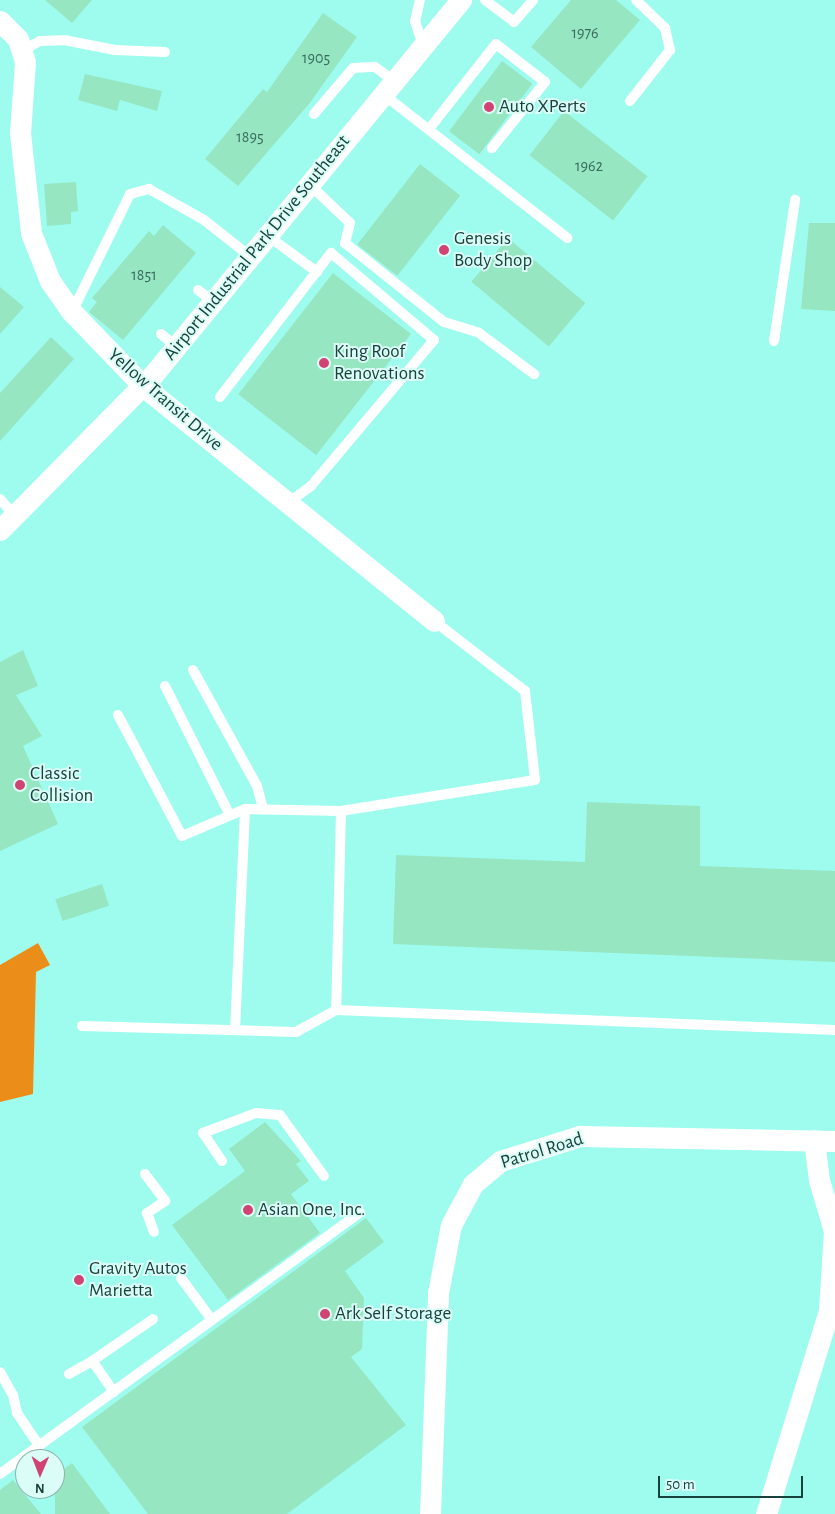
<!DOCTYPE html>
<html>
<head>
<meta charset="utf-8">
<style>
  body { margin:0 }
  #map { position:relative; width:835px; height:1514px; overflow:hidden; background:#9dfcee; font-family:"Alegreya Sans",sans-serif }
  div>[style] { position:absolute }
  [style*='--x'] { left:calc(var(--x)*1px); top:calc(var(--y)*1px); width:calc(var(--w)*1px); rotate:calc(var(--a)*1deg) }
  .forest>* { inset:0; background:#ea8e19 }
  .building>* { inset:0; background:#97e6c2; transform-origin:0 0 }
  .service>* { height:10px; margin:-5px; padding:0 5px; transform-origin:5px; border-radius:5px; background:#fff }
  .minor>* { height:21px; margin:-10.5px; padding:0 10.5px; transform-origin:10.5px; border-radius:10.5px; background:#fff }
  .dots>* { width:14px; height:14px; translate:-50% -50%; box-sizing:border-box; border:2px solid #dafdf7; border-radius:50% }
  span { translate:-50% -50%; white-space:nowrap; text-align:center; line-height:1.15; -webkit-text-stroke:4px #dafdf7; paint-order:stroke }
  .number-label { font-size:16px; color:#396b5e }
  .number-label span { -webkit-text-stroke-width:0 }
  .poi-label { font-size:19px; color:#1a423d }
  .left { translate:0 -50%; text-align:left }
  .street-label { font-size:19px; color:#1a423d }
  .north { position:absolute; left:15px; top:1449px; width:50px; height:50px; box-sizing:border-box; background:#dafdf7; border:1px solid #8db2ad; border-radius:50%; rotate:181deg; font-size:14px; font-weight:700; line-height:20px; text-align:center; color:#1a423d }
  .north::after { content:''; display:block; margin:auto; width:18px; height:22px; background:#d04373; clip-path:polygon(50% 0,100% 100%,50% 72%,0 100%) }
  .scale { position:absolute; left:658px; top:1476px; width:145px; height:22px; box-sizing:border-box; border:2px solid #1a423d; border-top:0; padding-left:6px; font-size:15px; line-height:18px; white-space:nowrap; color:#1a423d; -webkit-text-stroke:4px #dafdf7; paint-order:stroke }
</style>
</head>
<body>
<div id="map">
  <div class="forest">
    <div style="clip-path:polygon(38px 943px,50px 965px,36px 972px,33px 1094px,0 1102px,0 965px)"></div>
  </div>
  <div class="building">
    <div style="clip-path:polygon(45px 0,92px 0,72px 23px)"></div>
    <div style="clip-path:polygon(571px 0,616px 0,640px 20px,581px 89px,531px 47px)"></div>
    <div style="clip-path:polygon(323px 13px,357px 37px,309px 104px,238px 186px,205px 159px,263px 89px,267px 92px)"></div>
    <div style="left:502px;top:61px;width:38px;height:88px;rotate:37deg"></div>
    <div style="clip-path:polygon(85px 74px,162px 91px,157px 111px,120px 100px,117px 111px,78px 100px)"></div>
    <div style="left:564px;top:111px;width:106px;height:56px;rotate:38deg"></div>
    <div style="left:420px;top:164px;width:51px;height:102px;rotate:38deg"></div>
    <div style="clip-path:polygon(76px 182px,78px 211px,71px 212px,71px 224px,47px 226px,44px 184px)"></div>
    <div style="clip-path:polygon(809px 223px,835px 223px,835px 311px,801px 309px)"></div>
    <div style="clip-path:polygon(163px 225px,196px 253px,123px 340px,89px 312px,97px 302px,92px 298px,149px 231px,154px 236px)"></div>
    <div style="left:508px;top:238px;width:101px;height:57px;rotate:40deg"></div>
    <div style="left:333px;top:273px;width:99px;height:154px;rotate:38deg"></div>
    <div style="clip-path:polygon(0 287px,24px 307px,0 334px)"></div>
    <div style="clip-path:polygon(51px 337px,74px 359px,0 441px,0 393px)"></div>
    <div style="clip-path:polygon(23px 650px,38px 686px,16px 695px,42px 736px,23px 746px,58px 824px,0 851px,0 662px)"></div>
    <div style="clip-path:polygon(587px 802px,700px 806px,700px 866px,835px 871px,835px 962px,393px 944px,396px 855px,585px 862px)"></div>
    <div style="left:102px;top:884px;width:23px;height:49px;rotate:72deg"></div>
    <div style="clip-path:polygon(265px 1122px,301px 1161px,296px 1164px,309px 1181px,291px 1194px,320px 1233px,228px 1300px,172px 1225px,245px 1171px,229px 1149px)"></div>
    <div style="clip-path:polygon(366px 1218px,384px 1242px,345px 1271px,364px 1298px,362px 1349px,351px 1357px,406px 1425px,287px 1514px,148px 1514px,82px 1427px)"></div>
    <div style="clip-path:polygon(72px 1463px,110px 1514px,55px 1514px,55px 1476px)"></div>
    <div style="clip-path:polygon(13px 1480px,41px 1514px,0 1514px,0 1490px)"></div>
  </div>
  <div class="service">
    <div style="--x:420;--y:0;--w:22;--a:103"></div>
    <div style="--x:415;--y:21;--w:25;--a:72"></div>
    <div style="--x:485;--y:0;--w:36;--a:37"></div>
    <div style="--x:514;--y:22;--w:29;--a:-49"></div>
    <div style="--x:23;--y:50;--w:19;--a:-28"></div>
    <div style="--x:40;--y:41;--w:24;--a:-2"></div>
    <div style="--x:64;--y:40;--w:52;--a:11.1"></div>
    <div style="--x:115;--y:50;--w:50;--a:2.3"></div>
    <div style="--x:383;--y:94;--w:234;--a:38"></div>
    <div style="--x:630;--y:101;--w:65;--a:-51.9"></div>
    <div style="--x:670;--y:50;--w:23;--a:-103"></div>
    <div style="--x:665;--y:28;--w:40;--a:-136"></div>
    <div style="--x:314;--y:114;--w:60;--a:-49.7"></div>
    <div style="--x:353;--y:68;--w:22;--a:-3"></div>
    <div style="--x:375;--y:67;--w:24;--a:36"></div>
    <div style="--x:429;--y:129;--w:108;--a:-51.8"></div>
    <div style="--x:496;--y:44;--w:62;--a:37.8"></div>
    <div style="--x:545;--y:82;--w:85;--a:128.8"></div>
    <div style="--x:310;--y:185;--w:55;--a:43.5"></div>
    <div style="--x:350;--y:223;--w:21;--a:104"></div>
    <div style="--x:345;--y:243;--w:127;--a:38.6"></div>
    <div style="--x:444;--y:322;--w:37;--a:17"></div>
    <div style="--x:479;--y:333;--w:69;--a:36.7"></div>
    <div style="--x:268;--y:236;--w:61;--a:36.3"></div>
    <div style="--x:198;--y:290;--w:20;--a:37"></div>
    <div style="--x:72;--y:312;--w:131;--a:-63.8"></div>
    <div style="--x:130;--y:194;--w:20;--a:-15"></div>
    <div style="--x:149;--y:189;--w:63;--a:29.4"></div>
    <div style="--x:204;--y:220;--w:60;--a:38.2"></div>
    <div style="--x:161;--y:334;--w:21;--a:39"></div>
    <div style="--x:774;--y:341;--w:143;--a:-81.5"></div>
    <div style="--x:220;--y:397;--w:182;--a:-52.4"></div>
    <div style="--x:331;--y:253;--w:135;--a:40.2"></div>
    <div style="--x:434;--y:340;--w:191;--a:130.1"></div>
    <div style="--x:311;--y:486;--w:29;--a:144"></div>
    <div style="--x:0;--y:499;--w:23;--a:49"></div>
    <div style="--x:193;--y:670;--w:132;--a:61.1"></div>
    <div style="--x:257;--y:786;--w:24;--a:75"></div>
    <div style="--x:165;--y:686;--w:144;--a:63.3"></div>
    <div style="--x:118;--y:715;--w:137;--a:62.1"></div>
    <div style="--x:182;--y:836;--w:69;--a:-23.2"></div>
    <div style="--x:341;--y:811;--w:196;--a:-9.1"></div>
    <div style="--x:535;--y:780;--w:90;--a:-96.4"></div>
    <div style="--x:525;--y:691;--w:115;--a:-142.4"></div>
    <div style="--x:82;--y:1026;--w:214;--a:1.6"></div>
    <div style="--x:296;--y:1032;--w:46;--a:-28.8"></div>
    <div style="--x:235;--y:1030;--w:221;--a:-87.4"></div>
    <div style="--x:245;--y:809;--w:96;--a:1.2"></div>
    <div style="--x:341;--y:811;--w:199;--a:91.4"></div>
    <div style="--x:336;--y:1010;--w:499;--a:2.3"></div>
    <div style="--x:222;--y:1161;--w:34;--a:-124"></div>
    <div style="--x:203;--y:1133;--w:57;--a:-20.7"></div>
    <div style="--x:256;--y:1113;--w:24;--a:5"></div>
    <div style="--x:280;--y:1115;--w:75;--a:54.2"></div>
    <div style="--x:145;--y:1174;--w:34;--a:53"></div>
    <div style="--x:165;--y:1201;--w:22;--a:146"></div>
    <div style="--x:147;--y:1213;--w:20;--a:70"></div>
    <div style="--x:181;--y:1278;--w:52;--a:53.6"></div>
    <div style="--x:0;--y:1372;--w:26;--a:61"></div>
    <div style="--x:13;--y:1395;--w:18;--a:77"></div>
    <div style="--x:17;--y:1413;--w:40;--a:56"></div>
    <div style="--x:69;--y:1374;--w:26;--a:-29"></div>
    <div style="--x:114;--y:1392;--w:38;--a:-125"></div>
    <div style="--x:92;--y:1361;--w:74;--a:-34.5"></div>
    <div style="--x:0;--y:1474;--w:445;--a:-36"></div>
  </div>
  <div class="minor">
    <div style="--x:0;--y:21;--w:25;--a:45"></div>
    <div style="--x:18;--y:39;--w:24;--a:73"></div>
    <div style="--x:25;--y:62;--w:71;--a:94"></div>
    <div style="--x:20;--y:133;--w:101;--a:83.7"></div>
    <div style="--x:31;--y:233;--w:52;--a:68.4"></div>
    <div style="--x:50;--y:281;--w:38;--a:55"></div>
    <div style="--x:72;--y:312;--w:103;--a:46.2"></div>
    <div style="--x:143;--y:386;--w:374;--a:38.9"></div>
    <div style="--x:0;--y:530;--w:216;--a:-45.4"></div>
    <div style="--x:152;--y:376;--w:487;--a:-50.6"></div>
    <div style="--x:430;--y:1514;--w:221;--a:-87.9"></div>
    <div style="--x:438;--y:1293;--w:69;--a:-79.2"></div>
    <div style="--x:451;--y:1225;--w:47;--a:-61.8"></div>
    <div style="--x:473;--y:1184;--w:35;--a:-40"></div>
    <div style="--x:500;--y:1161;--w:84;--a:-17.4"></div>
    <div style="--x:580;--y:1136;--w:255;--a:1.1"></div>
    <div style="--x:766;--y:1514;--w:214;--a:-72.8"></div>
    <div style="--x:829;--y:1310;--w:79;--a:-86.4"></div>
    <div style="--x:834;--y:1231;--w:53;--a:-106.4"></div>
    <div style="--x:819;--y:1180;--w:40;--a:-97.1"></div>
  </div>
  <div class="dots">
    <div style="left:489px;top:107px;background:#d04373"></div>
    <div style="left:444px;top:250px;background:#d04373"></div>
    <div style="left:324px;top:363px;background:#d04373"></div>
    <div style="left:20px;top:785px;background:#d04373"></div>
    <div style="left:248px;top:1210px;background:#d04373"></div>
    <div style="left:79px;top:1280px;background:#d04373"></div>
    <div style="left:325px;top:1314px;background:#d04373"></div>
  </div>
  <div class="number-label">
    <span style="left:585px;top:33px">1976</span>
    <span style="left:316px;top:58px">1905</span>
    <span style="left:250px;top:137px">1895</span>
    <span style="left:589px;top:166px">1962</span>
    <span style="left:144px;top:275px">1851</span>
  </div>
  <div class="poi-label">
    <span class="left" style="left:499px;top:107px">Auto XPerts</span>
    <span class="left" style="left:454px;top:250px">Genesis<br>Body Shop</span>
    <span class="left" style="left:334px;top:363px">King Roof<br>Renovations</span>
    <span class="left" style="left:30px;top:785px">Classic<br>Collision</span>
    <span class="left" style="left:258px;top:1210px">Asian One, Inc.</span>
    <span class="left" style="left:89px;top:1280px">Gravity Autos<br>Marietta</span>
    <span class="left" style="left:335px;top:1314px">Ark Self Storage</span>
  </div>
  <div class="street-label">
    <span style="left:257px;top:248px;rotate:-51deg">Airport Industrial Park Drive Southeast</span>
    <span style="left:165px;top:400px;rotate:41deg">Yellow Transit Drive</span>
    <span style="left:542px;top:1151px;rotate:-17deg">Patrol Road</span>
  </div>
  <div class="north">N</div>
  <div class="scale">50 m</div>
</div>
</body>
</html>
